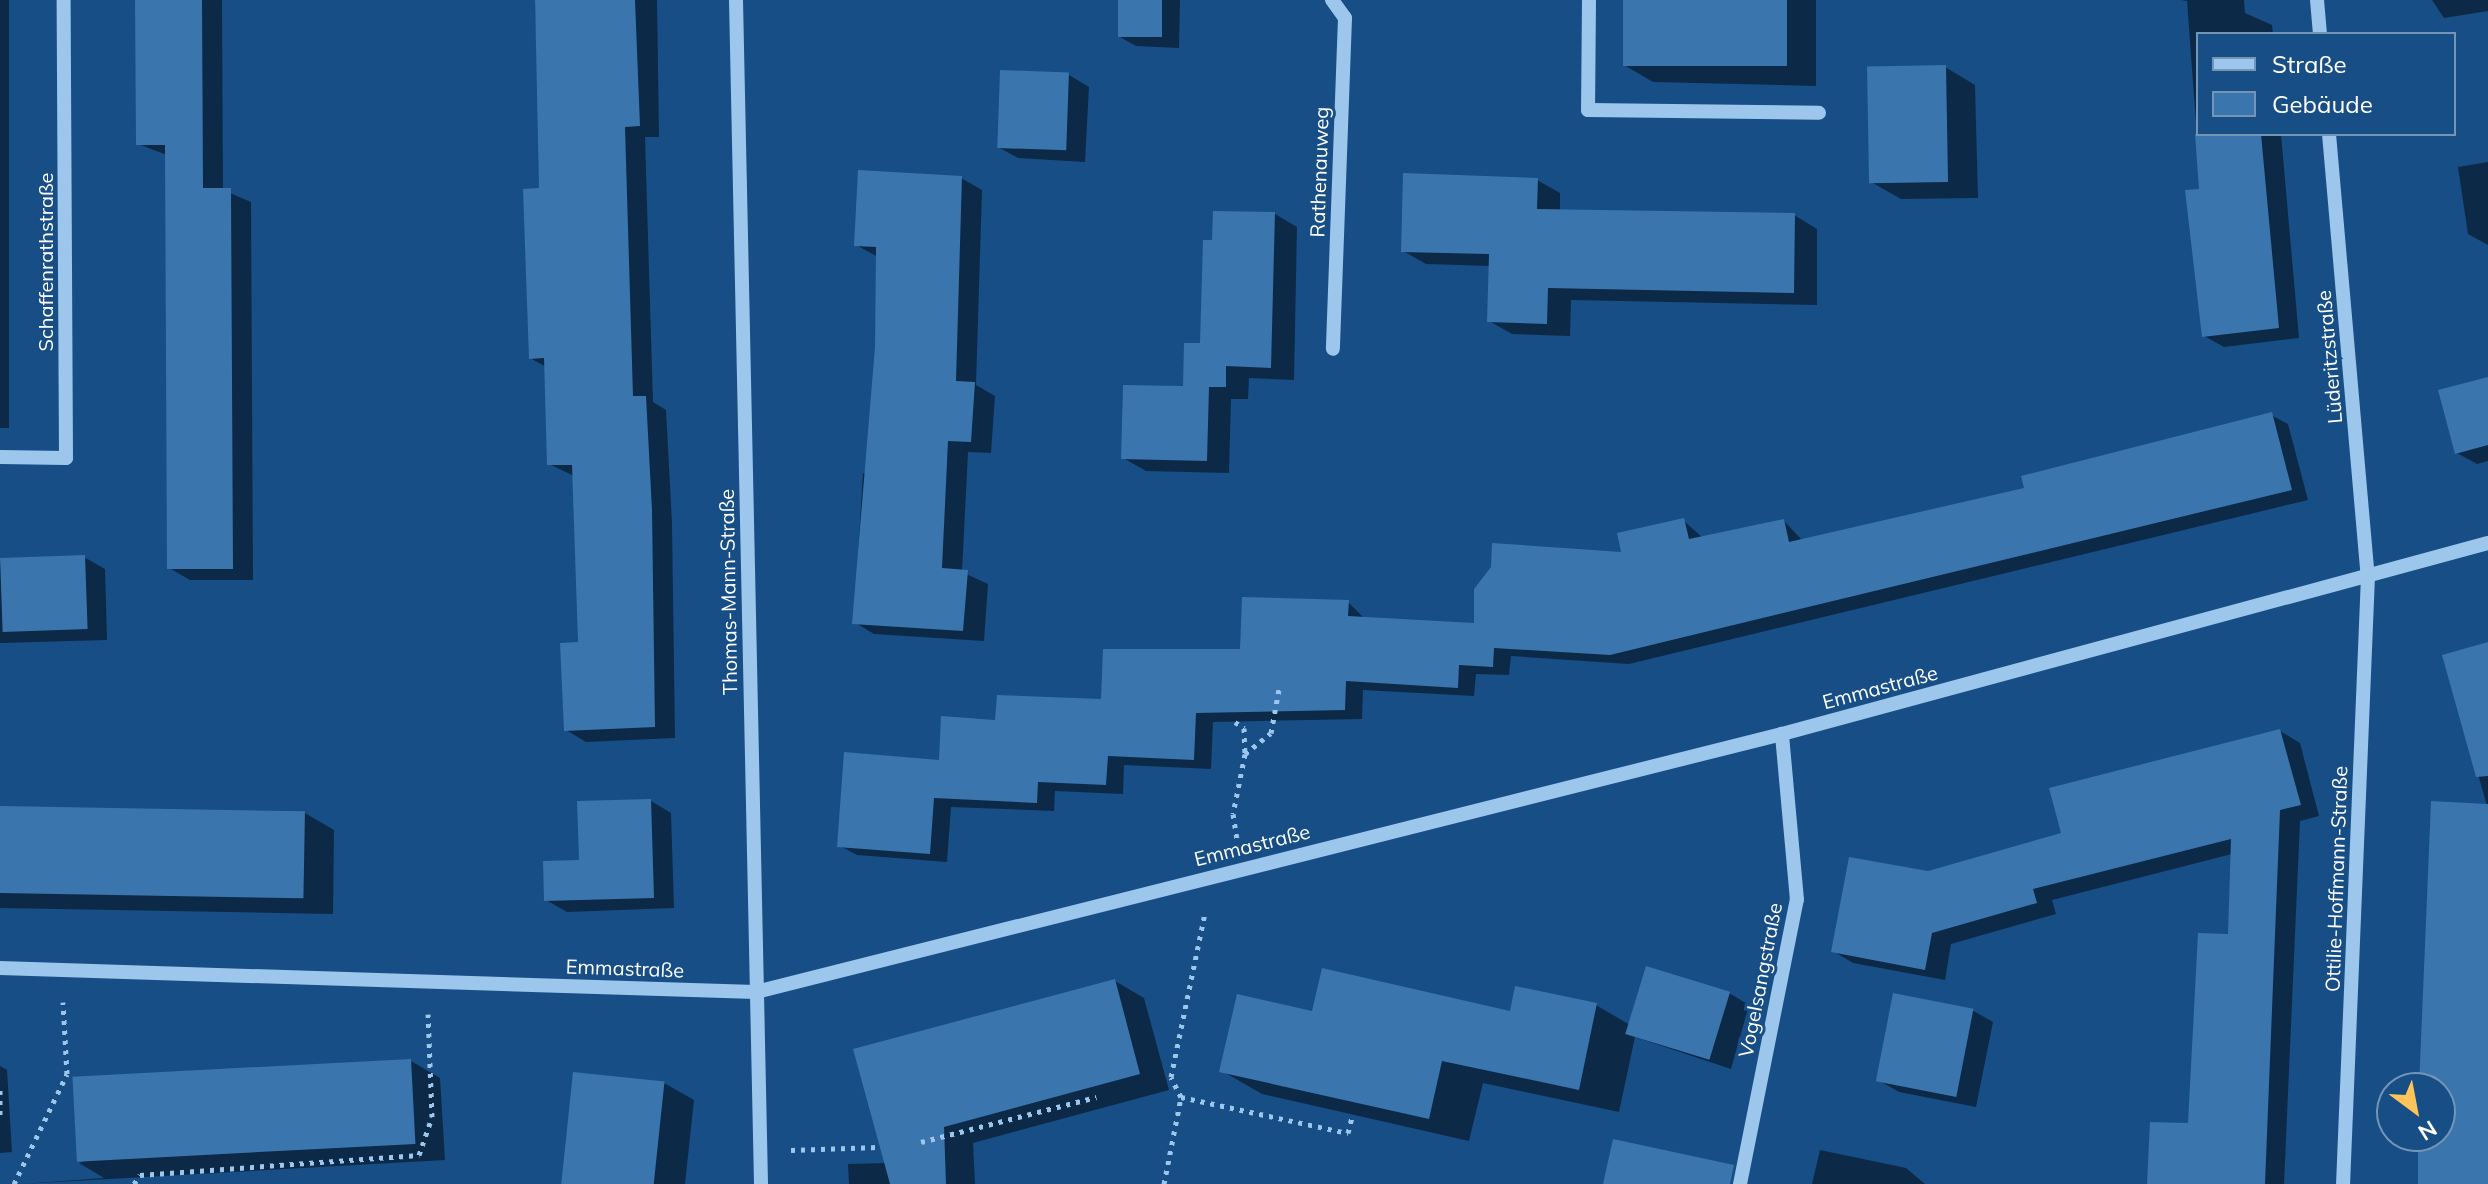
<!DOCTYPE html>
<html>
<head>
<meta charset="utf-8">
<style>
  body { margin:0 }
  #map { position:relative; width:2488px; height:1184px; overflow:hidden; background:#174e86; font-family:Mulish,sans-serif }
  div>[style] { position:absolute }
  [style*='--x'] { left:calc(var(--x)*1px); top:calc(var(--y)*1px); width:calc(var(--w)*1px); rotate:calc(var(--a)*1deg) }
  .shadow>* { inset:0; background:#0007; transform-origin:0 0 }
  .building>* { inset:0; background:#3b75ad; transform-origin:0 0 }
  .path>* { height:5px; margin-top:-2.5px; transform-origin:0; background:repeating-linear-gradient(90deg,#9dc6ed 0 4px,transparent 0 10px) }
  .minor>* { height:14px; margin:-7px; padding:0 7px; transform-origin:7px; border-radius:7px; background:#9dc6ed }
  span { translate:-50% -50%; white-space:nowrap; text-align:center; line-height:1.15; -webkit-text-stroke:6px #174e86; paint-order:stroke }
  .street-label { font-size:20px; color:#fff }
  .legend { position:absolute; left:2196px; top:32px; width:260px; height:104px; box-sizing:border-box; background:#174e86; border:2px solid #7495b6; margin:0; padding:10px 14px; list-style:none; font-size:24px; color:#fff }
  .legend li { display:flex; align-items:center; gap:16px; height:40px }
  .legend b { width:40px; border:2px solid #7495b6 }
  .north { position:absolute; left:2376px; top:1072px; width:80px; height:80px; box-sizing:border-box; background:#174e86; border:2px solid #7495b6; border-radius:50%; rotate:148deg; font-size:22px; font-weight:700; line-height:32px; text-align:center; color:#fff }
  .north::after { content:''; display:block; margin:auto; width:28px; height:36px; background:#ffc459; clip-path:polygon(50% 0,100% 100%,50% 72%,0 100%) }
</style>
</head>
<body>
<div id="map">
  <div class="shadow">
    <div style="left:0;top:0;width:9px;height:428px"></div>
    <div style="clip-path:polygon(138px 0,222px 0,223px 190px,251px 202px,253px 580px,190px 580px,169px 568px,167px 155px,138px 144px)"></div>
    <div style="clip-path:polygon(535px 0,657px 0,659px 137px,645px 137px,653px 402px,666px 410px,672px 523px,675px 738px,586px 742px,566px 730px,580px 644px,574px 476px,549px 464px,546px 367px,530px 358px,541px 190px)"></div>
    <div style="clip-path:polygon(1120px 0,1180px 0,1179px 48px,1136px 46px,1118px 36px)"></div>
    <div style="clip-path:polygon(1625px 0,1816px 0,1816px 86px,1653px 82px,1624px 65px)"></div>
    <div style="clip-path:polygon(2181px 0,2244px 0,2245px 13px,2272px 25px,2273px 34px,2198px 34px,2198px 134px,2281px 134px,2299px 338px,2224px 347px,2204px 336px,2201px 191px,2187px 1px)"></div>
    <div style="clip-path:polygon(2432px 0,2488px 0,2488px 11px,2444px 18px)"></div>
    <div style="clip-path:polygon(1945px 67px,1975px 85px,1978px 198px,1901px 199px,1871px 182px)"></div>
    <div style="clip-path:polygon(1069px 75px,1089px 87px,1085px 162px,1018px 158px,998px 147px)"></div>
    <div style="clip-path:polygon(2488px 162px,2488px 245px,2468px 234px,2458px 167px)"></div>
    <div style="clip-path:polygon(961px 178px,982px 190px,976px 385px,995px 396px,991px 453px,968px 452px,962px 572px,988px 584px,984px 641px,874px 634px,854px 622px,863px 473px,871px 473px,878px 257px,856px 245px)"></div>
    <div style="clip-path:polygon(1537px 180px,1560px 193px,1560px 211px,1794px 215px,1817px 229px,1817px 305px,1571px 300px,1570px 336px,1512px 334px,1489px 321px,1490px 266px,1426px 264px,1403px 251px)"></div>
    <div style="clip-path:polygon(1275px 214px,1297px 227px,1294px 380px,1249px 378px,1248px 399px,1231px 399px,1229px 473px,1146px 471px,1123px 458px,1185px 388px,1202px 345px,1214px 242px)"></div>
    <div style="clip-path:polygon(2488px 379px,2488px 461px,2477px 464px,2457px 453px)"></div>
    <div style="clip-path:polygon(2271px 415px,2288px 424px,2308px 500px,1629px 664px,1511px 656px,1509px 675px,1476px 674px,1474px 696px,1363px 690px,1362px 719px,1213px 722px,1211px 769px,1124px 765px,1123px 794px,1055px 791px,1054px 811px,951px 807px,947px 862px,857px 855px,840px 846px,997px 722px,1103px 701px,1242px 651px,1348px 602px,1365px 619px,1476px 625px,1684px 521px,1703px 538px,1784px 521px,1803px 541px,2027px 489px)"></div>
    <div style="clip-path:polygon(84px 557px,105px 569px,107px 640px,0 643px,0 560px)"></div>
    <div style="clip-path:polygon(2488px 644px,2488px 1184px,2418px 1184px,2420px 1136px,2440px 1136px,2440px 1088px,2422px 1088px,2487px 806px,2445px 657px)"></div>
    <div style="clip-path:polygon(2280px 731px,2300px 743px,2319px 816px,2300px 821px,2284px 1184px,2148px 1184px,2190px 1125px,2230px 937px,2232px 854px,2052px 900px,2056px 914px,1951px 944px,1945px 980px,1853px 963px,1833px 951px,1928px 873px,2063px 835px)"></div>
    <div style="clip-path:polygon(651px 801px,671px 813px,674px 908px,567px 912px,546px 900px)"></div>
    <div style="clip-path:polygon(0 807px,305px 813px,334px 830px,333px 914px,0 908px)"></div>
    <div style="clip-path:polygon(1115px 981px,1144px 998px,1169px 1090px,973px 1143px,975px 1184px,849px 1184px,848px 1164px,886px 1163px)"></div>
    <div style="clip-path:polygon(1729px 993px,1749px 1005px,1731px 1069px,1635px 1037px,1619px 1112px,1483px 1083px,1469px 1141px,1262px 1094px,1222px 1071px,1314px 1013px,1512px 1014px,1596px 1005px,1630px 1025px)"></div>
    <div style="clip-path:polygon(1972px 1010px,1993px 1022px,1976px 1107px,1899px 1092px,1878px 1080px)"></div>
    <div style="clip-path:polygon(411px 1061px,440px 1078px,445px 1160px,21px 1184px,104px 1178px,79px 1163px)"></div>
    <div style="clip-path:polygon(0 1066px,7px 1070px,12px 1152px,0 1153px)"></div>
    <div style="clip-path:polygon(664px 1083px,694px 1100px,685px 1184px,563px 1184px)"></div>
    <div style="clip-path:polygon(1820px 1150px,1906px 1168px,1925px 1184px,1812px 1184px)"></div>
  </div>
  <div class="building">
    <div style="clip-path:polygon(135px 0,202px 0,203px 188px,231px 188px,233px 569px,167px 569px,165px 145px,136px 145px)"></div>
    <div style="clip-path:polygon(535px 0,635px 0,640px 126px,625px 127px,633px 396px,646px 396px,652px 510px,655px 727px,564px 731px,560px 643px,578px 642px,572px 465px,547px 465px,544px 358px,529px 359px,523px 189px,539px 188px)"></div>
    <div style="left:1118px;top:0;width:44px;height:37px"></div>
    <div style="left:1623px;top:0;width:164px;height:66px"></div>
    <div style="left:1946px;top:65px;width:117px;height:79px;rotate:89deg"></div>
    <div style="left:1000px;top:70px;width:69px;height:78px;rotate:2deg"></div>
    <div style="clip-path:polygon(2195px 134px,2261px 134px,2279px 328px,2202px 337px,2185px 190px,2199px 189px)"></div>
    <div style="clip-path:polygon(858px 170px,962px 176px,956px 381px,975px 382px,971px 442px,948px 441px,942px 568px,968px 570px,963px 631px,852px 624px,875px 347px,876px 247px,854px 246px)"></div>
    <div style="clip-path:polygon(1403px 173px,1538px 178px,1537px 209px,1795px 213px,1794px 293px,1548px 288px,1547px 324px,1487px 322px,1489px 254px,1401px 252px)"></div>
    <div style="clip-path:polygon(1213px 211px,1275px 212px,1271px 368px,1226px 366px,1226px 387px,1209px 387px,1207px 461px,1121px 459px,1123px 385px,1183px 386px,1184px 343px,1200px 343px,1203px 240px,1212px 240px)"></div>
    <div style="clip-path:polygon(2488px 377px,2488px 445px,2455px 454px,2438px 390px)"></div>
    <div style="clip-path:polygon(2272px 412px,2292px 490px,1610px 655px,1494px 648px,1493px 667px,1459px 665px,1458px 688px,1346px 681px,1345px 710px,1196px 713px,1194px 760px,1108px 756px,1106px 785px,1038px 782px,1037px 803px,934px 798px,930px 854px,837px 847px,844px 752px,939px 760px,941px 716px,995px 720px,997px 695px,1101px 699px,1103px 649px,1240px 649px,1242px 597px,1349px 600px,1348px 616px,1474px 623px,1474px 589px,1491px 567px,1492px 543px,1621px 552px,1617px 533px,1684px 518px,1689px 539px,1784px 519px,1789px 542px,2024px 488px,2021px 476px)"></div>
    <div style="left:85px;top:555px;width:74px;height:85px;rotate:88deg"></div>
    <div style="clip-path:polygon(2488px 642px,2488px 776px,2476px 777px,2442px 655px)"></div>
    <div style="clip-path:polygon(2280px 729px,2301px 805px,2280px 810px,2265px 1184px,2147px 1184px,2150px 1122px,2188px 1123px,2198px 933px,2228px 934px,2231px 839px,2033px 889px,2037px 903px,1932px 933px,1925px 970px,1831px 952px,1849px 857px,1928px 871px,2061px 833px,2049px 788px)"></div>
    <div style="clip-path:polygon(651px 799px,654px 898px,544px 901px,543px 861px,579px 860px,577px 801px)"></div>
    <div style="clip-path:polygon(2431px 801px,2488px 804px,2488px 1184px,2418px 1184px,2418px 1136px,2440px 1136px,2440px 1088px,2419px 1088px)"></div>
    <div style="left:0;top:806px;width:305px;height:87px;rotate:1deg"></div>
    <div style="left:1646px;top:966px;width:88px;height:71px;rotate:17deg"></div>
    <div style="clip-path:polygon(1322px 968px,1510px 1011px,1515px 986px,1597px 1003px,1579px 1090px,1442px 1061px,1429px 1119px,1219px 1072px,1237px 994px,1312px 1011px)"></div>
    <div style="clip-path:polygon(1115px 979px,1140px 1074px,944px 1127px,946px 1184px,890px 1184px,853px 1049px)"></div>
    <div style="left:1893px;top:993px;width:82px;height:90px;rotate:11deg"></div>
    <div style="left:411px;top:1059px;width:85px;height:339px;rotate:87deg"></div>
    <div style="left:573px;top:1072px;width:92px;height:113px;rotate:6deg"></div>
    <div style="clip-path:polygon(1613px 1139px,1734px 1165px,1730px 1184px,1603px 1184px)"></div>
  </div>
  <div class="path">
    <div style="--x:1235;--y:722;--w:11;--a:34"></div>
    <div style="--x:1244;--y:728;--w:26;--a:88"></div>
    <div style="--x:1245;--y:754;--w:61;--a:101.3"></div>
    <div style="--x:1233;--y:814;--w:25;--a:81"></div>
    <div style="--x:1245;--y:754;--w:33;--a:-39"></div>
    <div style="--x:1271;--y:733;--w:45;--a:-79.7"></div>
    <div style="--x:0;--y:1090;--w:28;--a:90"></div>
    <div style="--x:1181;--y:1097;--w:171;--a:12.2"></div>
    <div style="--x:1348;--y:1133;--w:16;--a:-76"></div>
    <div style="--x:921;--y:1142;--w:181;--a:-14.4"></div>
    <div style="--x:791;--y:1150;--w:87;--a:-2"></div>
    <div style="--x:14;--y:1184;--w:122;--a:-64.3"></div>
    <div style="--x:67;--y:1074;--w:72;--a:-93.2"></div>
    <div style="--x:134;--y:1184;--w:11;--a:-56"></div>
    <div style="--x:140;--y:1175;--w:280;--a:-4.1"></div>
    <div style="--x:419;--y:1155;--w:40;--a:-71.1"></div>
    <div style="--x:432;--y:1117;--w:103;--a:-92.2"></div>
    <div style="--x:1164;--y:1184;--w:89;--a:-78.9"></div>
    <div style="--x:1181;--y:1097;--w:22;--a:-117"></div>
    <div style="--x:1171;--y:1077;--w:167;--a:-78.3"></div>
  </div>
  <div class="minor">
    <div style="--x:736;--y:0;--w:1184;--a:88.79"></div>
    <div style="--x:1332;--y:0;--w:22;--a:54"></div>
    <div style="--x:1345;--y:18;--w:331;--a:92.1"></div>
    <div style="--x:1589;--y:0;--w:110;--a:90.5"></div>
    <div style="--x:1588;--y:110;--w:231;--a:0.7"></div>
    <div style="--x:2317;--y:0;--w:34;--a:85"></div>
    <div style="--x:2329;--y:134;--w:444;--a:85"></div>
    <div style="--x:2368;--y:576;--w:609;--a:92.35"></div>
    <div style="--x:0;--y:457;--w:66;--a:0.9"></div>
    <div style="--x:66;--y:458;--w:458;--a:-90.3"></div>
    <div style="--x:0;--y:968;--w:756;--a:1.82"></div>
    <div style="--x:756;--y:992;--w:1058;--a:-14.12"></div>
    <div style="--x:1782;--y:734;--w:731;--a:-15.14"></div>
    <div style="--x:1740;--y:1184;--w:290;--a:-78.7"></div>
    <div style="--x:1797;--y:900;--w:167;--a:-95.2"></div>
  </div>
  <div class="street-label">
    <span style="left:1319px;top:172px;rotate:-88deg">Rathenauweg</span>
    <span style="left:45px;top:262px;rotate:-90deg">Schaffenrathstraße</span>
    <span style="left:2329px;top:357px;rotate:-95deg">Lüderitzstraße</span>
    <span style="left:728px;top:592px;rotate:-91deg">Thomas-Mann-Straße</span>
    <span style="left:1880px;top:687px;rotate:-15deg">Emmastraße</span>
    <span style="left:1252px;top:845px;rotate:-14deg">Emmastraße</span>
    <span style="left:2336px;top:879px;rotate:-88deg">Ottilie-Hoffmann-Straße</span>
    <span style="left:625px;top:968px;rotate:2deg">Emmastraße</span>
    <span style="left:1760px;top:980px;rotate:-79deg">Vogelsangstraße</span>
  </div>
  <ul class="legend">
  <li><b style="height:10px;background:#9dc6ed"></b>Straße</li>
  <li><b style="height:22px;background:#3b75ad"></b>Gebäude</li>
  </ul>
  <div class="north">N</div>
</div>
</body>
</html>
